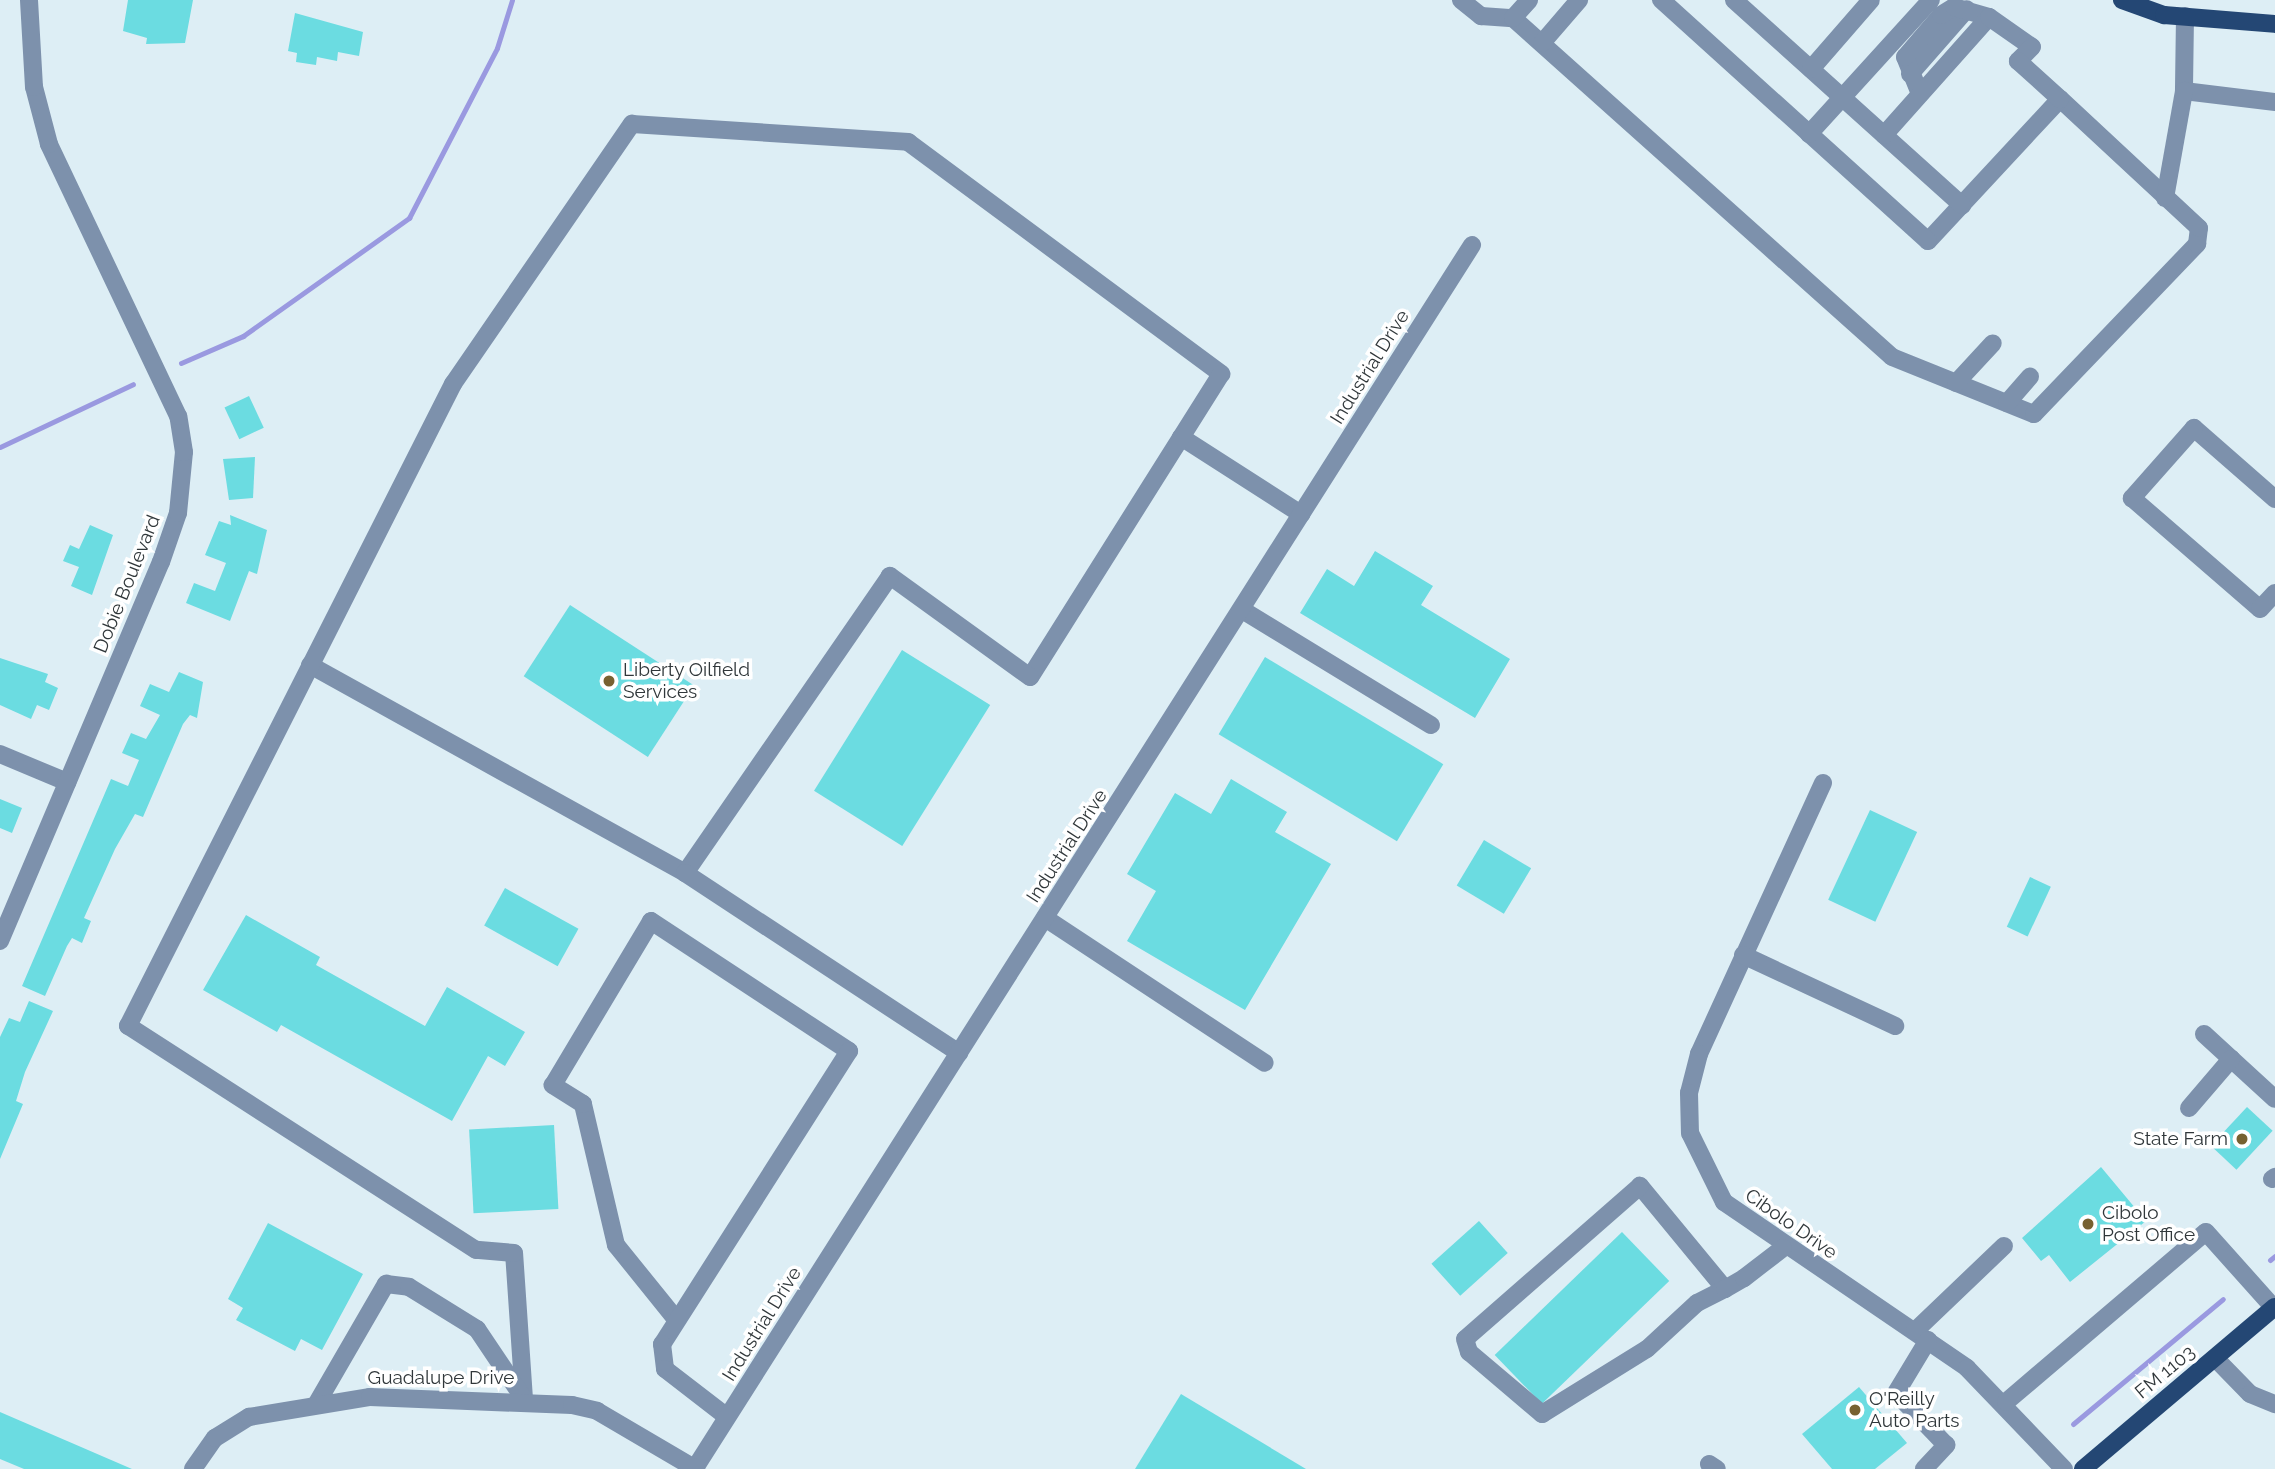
<!DOCTYPE html>
<html>
<head>
<meta charset="utf-8">
<style>
  body { margin:0 }
  #map { position:relative; width:2275px; height:1469px; overflow:hidden; background:#ddeef5; font-family:Raleway,sans-serif }
  div>[style] { position:absolute }
  [style*='--x'] { left:calc(var(--x)*1px); top:calc(var(--y)*1px); width:calc(var(--w)*1px); rotate:calc(var(--a)*1deg) }
  .stream>* { height:5px; margin:-2.5px; padding:0 2.5px; transform-origin:2.5px; border-radius:2.5px; background:#9a99e0 }
  .building>* { inset:0; background:#6bdce1; transform-origin:0 0 }
  .minor>* { height:18px; margin:-9px; padding:0 9px; transform-origin:9px; border-radius:9px; background:#7d91ac }
  .major>* { height:18px; margin:-9px; padding:0 9px; transform-origin:9px; border-radius:9px; background:#244774 }
  .dots>* { width:19px; height:19px; translate:-50% -50%; box-sizing:border-box; border:4px solid #fff; border-radius:50% }
  span { translate:-50% -50%; white-space:nowrap; text-align:center; line-height:1.15; -webkit-text-stroke:7px #fff; paint-order:stroke }
  .street-label { font-size:19px; color:#30373a }
  .poi-label { font-size:19px; color:#30373a }
  .left { translate:0 -50%; text-align:left }
  .right { translate:-100% -50%; text-align:right }
</style>
</head>
<body>
<div id="map">
  <div class="stream">
    <div style="--x:181;--y:363;--w:68;--a:-23.5"></div>
    <div style="--x:243;--y:336;--w:204;--a:-35.4"></div>
    <div style="--x:409;--y:218;--w:191;--a:-62.6"></div>
    <div style="--x:497;--y:48;--w:50;--a:-72.6"></div>
    <div style="--x:0;--y:447;--w:147;--a:-25.3"></div>
    <div style="--x:2270;--y:1260;--w:6;--a:-39"></div>
    <div style="--x:2073;--y:1424;--w:195;--a:-39.8"></div>
  </div>
  <div class="building">
    <div style="clip-path:polygon(128px 0,193px 0,185px 43px,146px 44px,147px 38px,123px 31px)"></div>
    <div style="clip-path:polygon(295px 13px,363px 32px,359px 56px,338px 52px,337px 61px,317px 57px,316px 65px,296px 62px,297px 53px,288px 51px)"></div>
    <div style="left:249px;top:396px;width:35px;height:27px;rotate:65deg"></div>
    <div style="clip-path:polygon(255px 457px,253px 498px,229px 500px,223px 459px)"></div>
    <div style="clip-path:polygon(230px 515px,267px 530px,257px 574px,249px 571px,230px 621px,186px 603px,194px 583px,215px 591px,226px 563px,205px 555px,219px 521px,231px 525px)"></div>
    <div style="clip-path:polygon(90px 525px,113px 535px,92px 595px,71px 586px,79px 567px,63px 561px,70px 545px,79px 549px)"></div>
    <div style="clip-path:polygon(1375px 551px,1433px 586px,1421px 605px,1510px 659px,1475px 718px,1300px 613px,1327px 569px,1354px 586px)"></div>
    <div style="left:570px;top:605px;width:148px;height:85px;rotate:33deg"></div>
    <div style="left:902px;top:650px;width:104px;height:166px;rotate:32deg"></div>
    <div style="left:1265px;top:657px;width:208px;height:90px;rotate:31deg"></div>
    <div style="clip-path:polygon(0 658px,48px 674px,45px 682px,58px 688px,49px 710px,37px 705px,31px 719px,0 705px)"></div>
    <div style="clip-path:polygon(179px 672px,203px 682px,197px 718px,190px 715px,183px 724px,143px 817px,135px 814px,115px 849px,84px 918px,91px 921px,82px 943px,72px 938px,67px 946px,45px 996px,22px 986px,111px 779px,128px 786px,139px 760px,122px 753px,131px 733px,146px 739px,160px 715px,140px 706px,150px 684px,169px 692px)"></div>
    <div style="clip-path:polygon(1231px 779px,1287px 812px,1275px 832px,1331px 864px,1245px 1010px,1127px 941px,1156px 891px,1127px 874px,1175px 793px,1211px 814px)"></div>
    <div style="clip-path:polygon(0 799px,22px 808px,12px 833px,0 828px)"></div>
    <div style="left:1870px;top:810px;width:52px;height:99px;rotate:25deg"></div>
    <div style="left:1484px;top:840px;width:55px;height:53px;rotate:31deg"></div>
    <div style="left:2030px;top:877px;width:23px;height:55px;rotate:25deg"></div>
    <div style="left:505px;top:888px;width:84px;height:43px;rotate:29deg"></div>
    <div style="clip-path:polygon(246px 915px,320px 957px,316px 965px,425px 1026px,447px 987px,525px 1032px,505px 1066px,488px 1056px,452px 1121px,281px 1025px,277px 1032px,203px 990px)"></div>
    <div style="clip-path:polygon(29px 1001px,53px 1011px,25px 1072px,16px 1101px,23px 1104px,0 1159px,0 1037px,9px 1018px,20px 1022px)"></div>
    <div style="left:2247px;top:1107px;width:35px;height:53px;rotate:43deg"></div>
    <div style="left:554px;top:1125px;width:84px;height:85px;rotate:87deg"></div>
    <div style="clip-path:polygon(2101px 1167px,2146px 1221px,2070px 1282px,2049px 1255px,2041px 1261px,2022px 1238px)"></div>
    <div style="left:1479px;top:1221px;width:43px;height:64px;rotate:48deg"></div>
    <div style="clip-path:polygon(268px 1223px,363px 1274px,322px 1350px,301px 1339px,295px 1351px,236px 1320px,243px 1308px,228px 1299px)"></div>
    <div style="left:1622px;top:1232px;width:68px;height:177px;rotate:46deg"></div>
    <div style="clip-path:polygon(1859px 1387px,1907px 1443px,1875px 1469px,1832px 1469px,1802px 1434px)"></div>
    <div style="clip-path:polygon(1181px 1394px,1306px 1469px,1135px 1469px)"></div>
    <div style="clip-path:polygon(0 1412px,132px 1469px,24px 1469px,0 1459px)"></div>
  </div>
  <div class="minor">
    <div style="--x:1461;--y:0;--w:26;--a:39"></div>
    <div style="--x:1481;--y:16;--w:32;--a:4"></div>
    <div style="--x:1513;--y:18;--w:508;--a:41.81"></div>
    <div style="--x:1892;--y:357;--w:153;--a:21.9"></div>
    <div style="--x:2034;--y:414;--w:236;--a:-46.2"></div>
    <div style="--x:2197;--y:244;--w:16;--a:-83"></div>
    <div style="--x:2199;--y:228;--w:190;--a:-137.1"></div>
    <div style="--x:2060;--y:99;--w:194;--a:132.9"></div>
    <div style="--x:1928;--y:241;--w:360;--a:-137.9"></div>
    <div style="--x:1734;--y:0;--w:307;--a:42"></div>
    <div style="--x:2185;--y:16;--w:75;--a:90.8"></div>
    <div style="--x:2184;--y:91;--w:92;--a:6.9"></div>
    <div style="--x:1513;--y:18;--w:24;--a:-48"></div>
    <div style="--x:1542;--y:43;--w:57;--a:-49.3"></div>
    <div style="--x:1811;--y:69;--w:91;--a:-49"></div>
    <div style="--x:1910;--y:74;--w:86;--a:-48.8"></div>
    <div style="--x:1920;--y:94;--w:40;--a:-112"></div>
    <div style="--x:1905;--y:57;--w:55;--a:-49.4"></div>
    <div style="--x:1941;--y:15;--w:15;--a:-32"></div>
    <div style="--x:1954;--y:7;--w:36;--a:16"></div>
    <div style="--x:1809;--y:134;--w:181;--a:-47.7"></div>
    <div style="--x:1884;--y:135;--w:158;--a:-48.3"></div>
    <div style="--x:1989;--y:17;--w:52;--a:34.9"></div>
    <div style="--x:2032;--y:47;--w:20;--a:135"></div>
    <div style="--x:2018;--y:61;--w:57;--a:42.1"></div>
    <div style="--x:2165;--y:198;--w:109;--a:-79.9"></div>
    <div style="--x:1956;--y:383;--w:54;--a:-47.2"></div>
    <div style="--x:2007;--y:403;--w:35;--a:-49"></div>
    <div style="--x:1181;--y:437;--w:143;--a:32.7"></div>
    <div style="--x:2275;--y:499;--w:108;--a:-138.8"></div>
    <div style="--x:2194;--y:428;--w:94;--a:131.5"></div>
    <div style="--x:2132;--y:498;--w:169;--a:40.9"></div>
    <div style="--x:2260;--y:609;--w:22;--a:-47"></div>
    <div style="--x:1244;--y:611;--w:219;--a:31.4"></div>
    <div style="--x:310;--y:665;--w:429;--a:29"></div>
    <div style="--x:0;--y:754;--w:73;--a:22.7"></div>
    <div style="--x:1823;--y:783;--w:298;--a:114.6"></div>
    <div style="--x:1699;--y:1054;--w:40;--a:104.4"></div>
    <div style="--x:1689;--y:1093;--w:40;--a:88.6"></div>
    <div style="--x:1690;--y:1133;--w:77;--a:63.8"></div>
    <div style="--x:1724;--y:1202;--w:294;--a:34.3"></div>
    <div style="--x:1967;--y:1368;--w:140;--a:46.2"></div>
    <div style="--x:1045;--y:918;--w:263;--a:33.4"></div>
    <div style="--x:0;--y:941;--w:412;--a:-67"></div>
    <div style="--x:161;--y:562;--w:52;--a:-70.9"></div>
    <div style="--x:178;--y:513;--w:61;--a:-84.4"></div>
    <div style="--x:184;--y:452;--w:36;--a:-99"></div>
    <div style="--x:178;--y:416;--w:301;--a:-115.4"></div>
    <div style="--x:49;--y:144;--w:59;--a:-104.7"></div>
    <div style="--x:34;--y:87;--w:87;--a:-93.3"></div>
    <div style="--x:1743;--y:955;--w:168;--a:25"></div>
    <div style="--x:2204;--y:1034;--w:96;--a:42.5"></div>
    <div style="--x:2189;--y:1108;--w:65;--a:-49.4"></div>
    <div style="--x:2272;--y:1179;--w:4;--a:-34"></div>
    <div style="--x:1725;--y:1289;--w:134;--a:-129.5"></div>
    <div style="--x:1640;--y:1186;--w:232;--a:138.8"></div>
    <div style="--x:1465;--y:1339;--w:14;--a:73"></div>
    <div style="--x:1469;--y:1352;--w:96;--a:40.3"></div>
    <div style="--x:1542;--y:1414;--w:123;--a:-31.8"></div>
    <div style="--x:1647;--y:1349;--w:68;--a:-42.6"></div>
    <div style="--x:1697;--y:1303;--w:31;--a:-27"></div>
    <div style="--x:1725;--y:1289;--w:22;--a:-30"></div>
    <div style="--x:1744;--y:1278;--w:49;--a:-37.6"></div>
    <div style="--x:675;--y:1318;--w:94;--a:-128.9"></div>
    <div style="--x:616;--y:1245;--w:145;--a:-103.2"></div>
    <div style="--x:583;--y:1104;--w:36;--a:-148"></div>
    <div style="--x:553;--y:1085;--w:191;--a:-59.1"></div>
    <div style="--x:651;--y:921;--w:237;--a:33.3"></div>
    <div style="--x:849;--y:1051;--w:348;--a:122.5"></div>
    <div style="--x:662;--y:1344;--w:25;--a:83"></div>
    <div style="--x:665;--y:1369;--w:78;--a:37.7"></div>
    <div style="--x:1915;--y:1331;--w:123;--a:-43.7"></div>
    <div style="--x:2215;--y:1358;--w:50;--a:45.8"></div>
    <div style="--x:2250;--y:1394;--w:27;--a:22"></div>
    <div style="--x:524;--y:1399;--w:146;--a:-93.9"></div>
    <div style="--x:514;--y:1253;--w:38;--a:-175"></div>
    <div style="--x:476;--y:1250;--w:414;--a:-147.2"></div>
    <div style="--x:128;--y:1026;--w:720;--a:-63.15"></div>
    <div style="--x:453;--y:384;--w:316;--a:-55.5"></div>
    <div style="--x:632;--y:124;--w:277;--a:3.7"></div>
    <div style="--x:908;--y:142;--w:390;--a:36.5"></div>
    <div style="--x:1221;--y:374;--w:358;--a:122.2"></div>
    <div style="--x:1030;--y:677;--w:173;--a:-144.2"></div>
    <div style="--x:890;--y:576;--w:361;--a:124.6"></div>
    <div style="--x:685;--y:873;--w:328;--a:33.3"></div>
    <div style="--x:2006;--y:1402;--w:262;--a:-40.4"></div>
    <div style="--x:2206;--y:1232;--w:102;--a:48.2"></div>
    <div style="--x:317;--y:1403;--w:138;--a:-59.9"></div>
    <div style="--x:386;--y:1284;--w:23;--a:7"></div>
    <div style="--x:409;--y:1287;--w:80;--a:31.7"></div>
    <div style="--x:477;--y:1329;--w:84;--a:56.1"></div>
    <div style="--x:1709;--y:1464;--w:9;--a:32"></div>
    <div style="--x:695;--y:1468;--w:1449;--a:-57.57"></div>
    <div style="--x:193;--y:1469;--w:38;--a:-55"></div>
    <div style="--x:215;--y:1438;--w:40;--a:-32"></div>
    <div style="--x:249;--y:1417;--w:123;--a:-9.4"></div>
    <div style="--x:370;--y:1397;--w:202;--a:2.3"></div>
    <div style="--x:572;--y:1405;--w:26;--a:13"></div>
    <div style="--x:597;--y:1411;--w:115;--a:30.4"></div>
    <div style="--x:1924;--y:1469;--w:33;--a:-47"></div>
    <div style="--x:1946;--y:1445;--w:72;--a:-133.9"></div>
    <div style="--x:1896;--y:1393;--w:62;--a:-58.9"></div>
  </div>
  <div class="major">
    <div style="--x:2122;--y:0;--w:45;--a:19.7"></div>
    <div style="--x:2164;--y:15;--w:111;--a:4.6"></div>
    <div style="--x:2083;--y:1469;--w:251;--a:-40.2"></div>
  </div>
  <div class="dots">
    <div style="left:609px;top:681px;background:#776131"></div>
    <div style="left:2242px;top:1139px;background:#776131"></div>
    <div style="left:2088px;top:1224px;background:#776131"></div>
    <div style="left:1855px;top:1410px;background:#776131"></div>
  </div>
  <div class="street-label">
    <span style="left:1370px;top:367px;rotate:-58deg">Industrial Drive</span>
    <span style="left:127px;top:584px;rotate:-68deg">Dobie Boulevard</span>
    <span style="left:1067px;top:846px;rotate:-57deg">Industrial Drive</span>
    <span style="left:1791px;top:1224px;rotate:35deg">Cibolo Drive</span>
    <span style="left:762px;top:1324px;rotate:-58deg">Industrial Drive</span>
    <span style="left:2165px;top:1372px;rotate:-40deg">FM 1103</span>
    <span style="left:441px;top:1378px">Guadalupe Drive</span>
  </div>
  <div class="poi-label">
    <span class="left" style="left:623px;top:681px">Liberty Oilfield<br>Services</span>
    <span class="right" style="left:2228px;top:1139px">State Farm</span>
    <span class="left" style="left:2102px;top:1224px">Cibolo<br>Post Office</span>
    <span class="left" style="left:1869px;top:1410px">O'Reilly<br>Auto Parts</span>
  </div>
</div>
</body>
</html>
